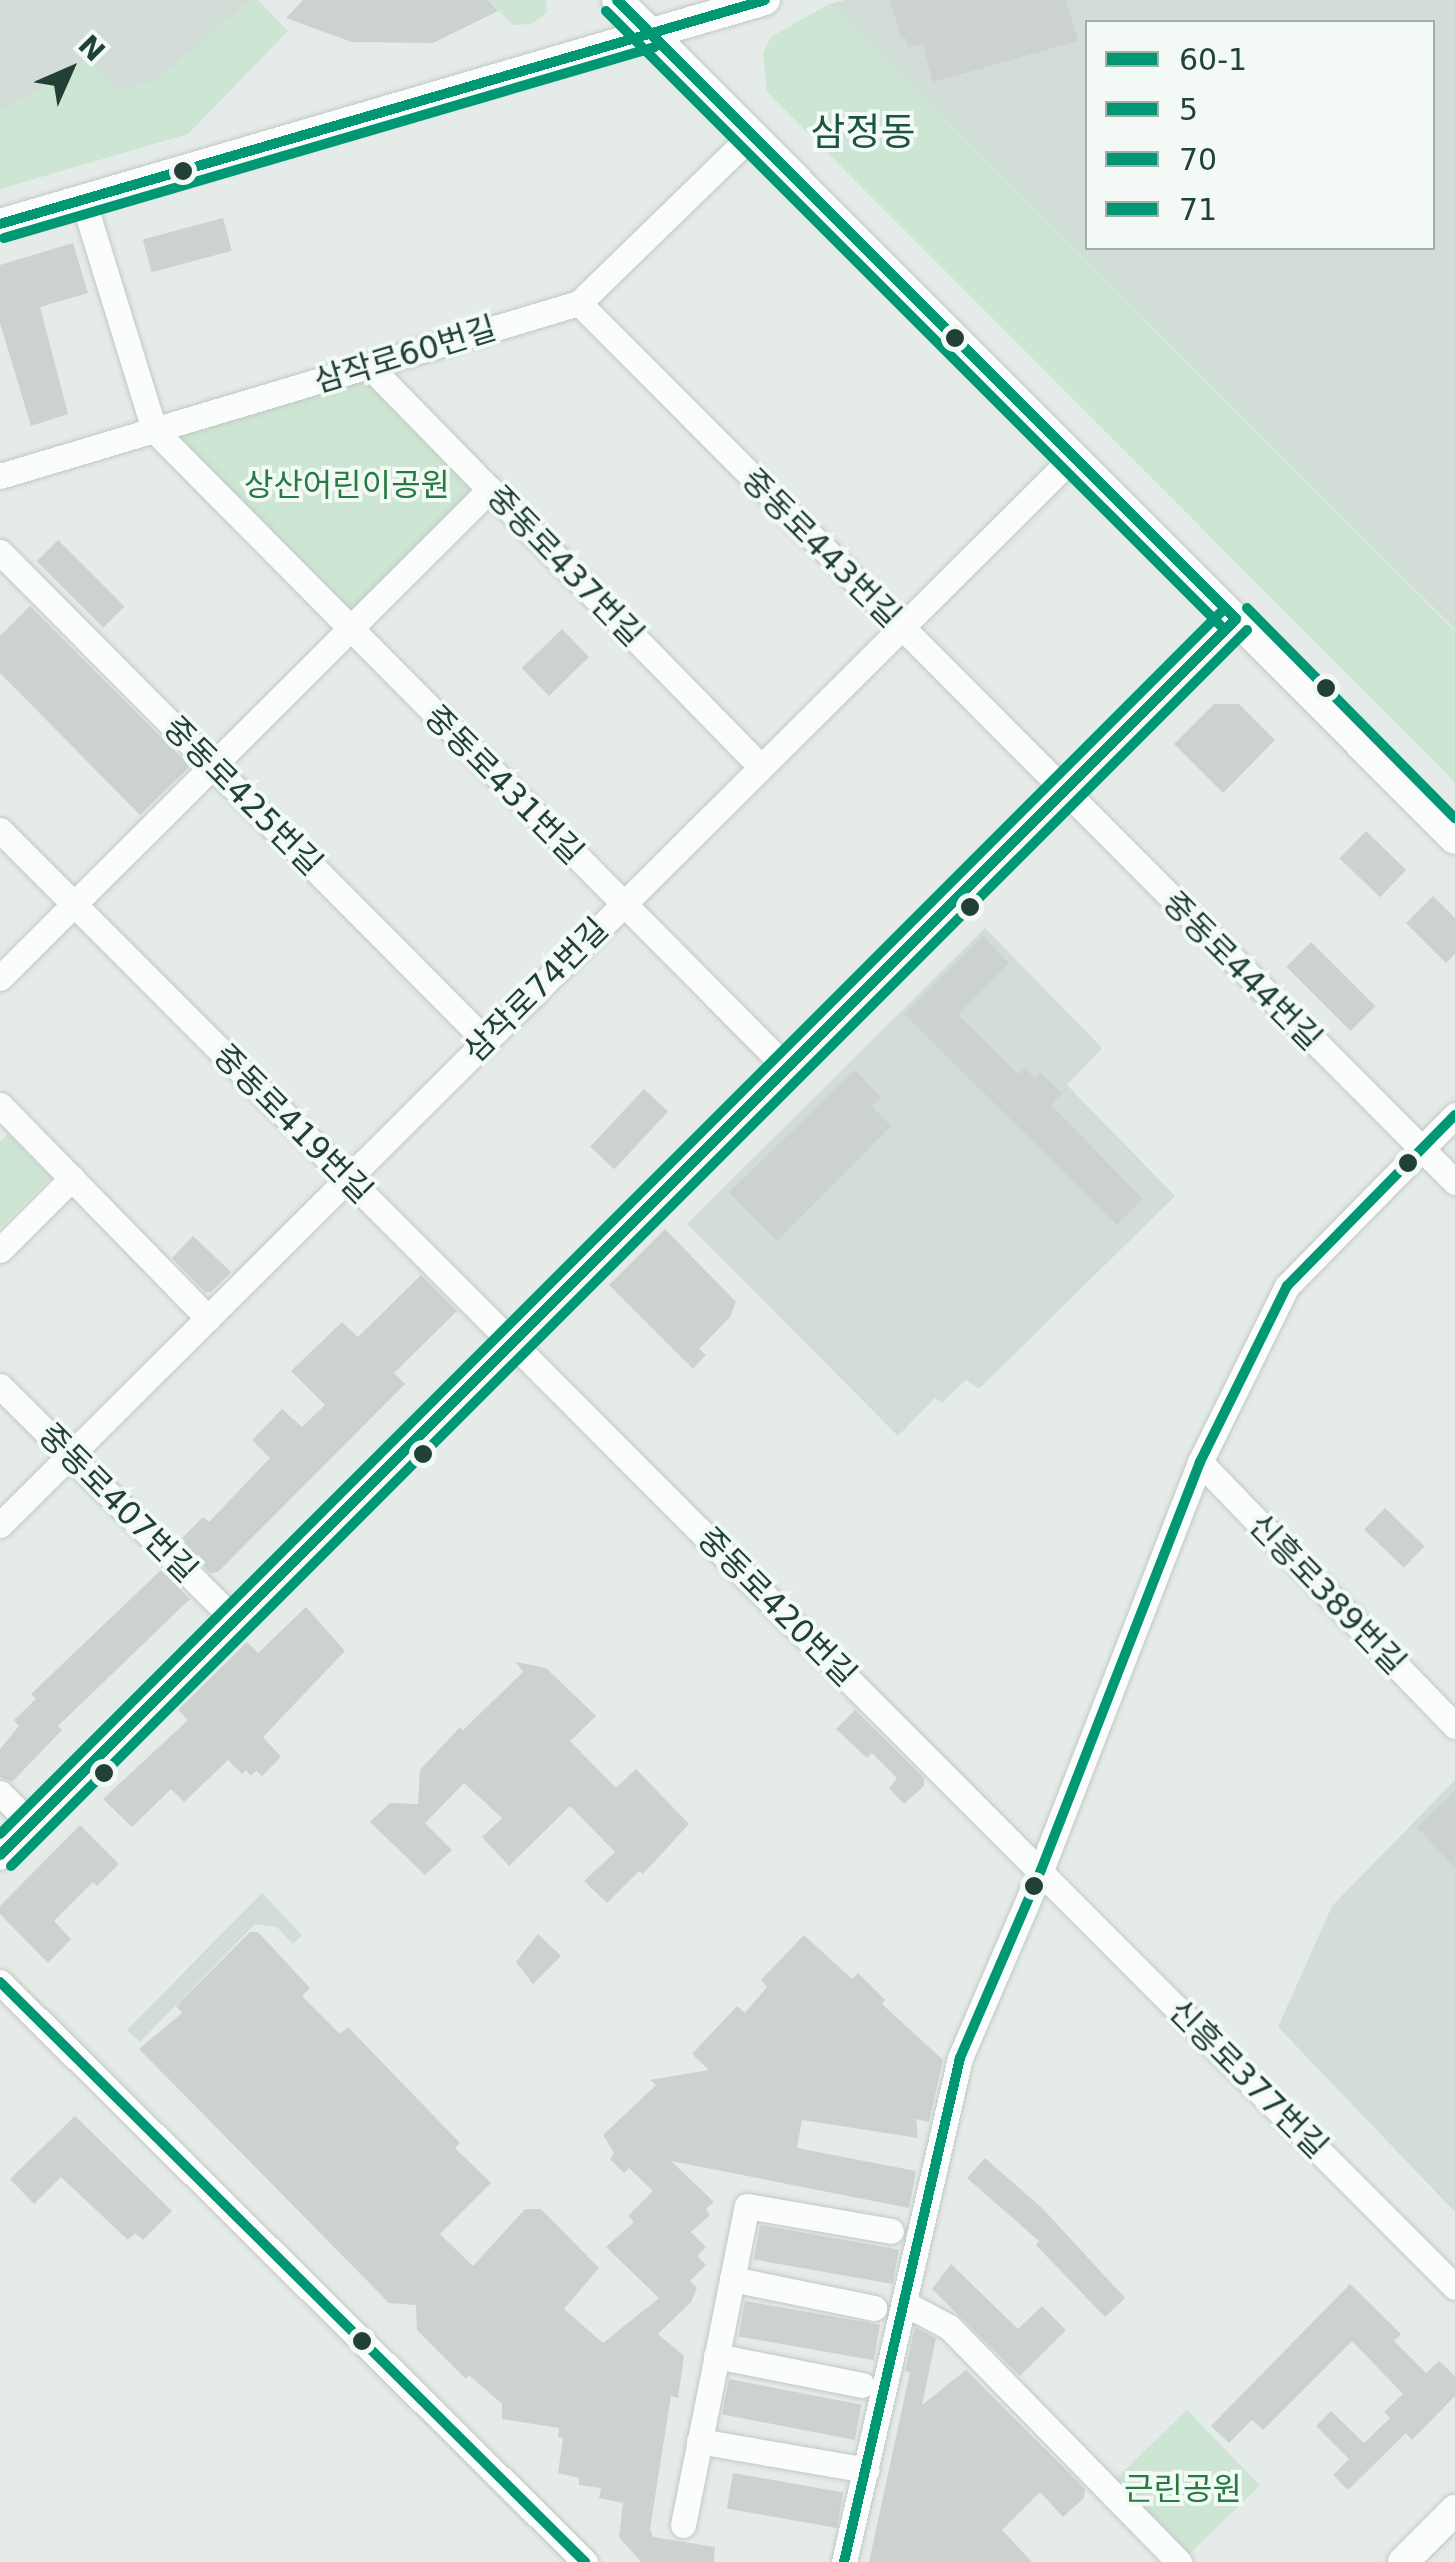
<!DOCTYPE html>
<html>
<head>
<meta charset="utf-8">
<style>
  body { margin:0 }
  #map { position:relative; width:1455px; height:2562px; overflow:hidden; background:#e5ebe8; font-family:"DejaVu Sans","Noto Sans KR",sans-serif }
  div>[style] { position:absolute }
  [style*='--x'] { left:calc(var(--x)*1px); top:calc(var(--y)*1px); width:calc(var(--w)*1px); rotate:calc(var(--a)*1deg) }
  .built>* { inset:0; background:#d2ddd8 }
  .green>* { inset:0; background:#cde5d3; transform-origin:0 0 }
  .building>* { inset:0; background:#ccd2cf; transform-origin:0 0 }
  .roads { filter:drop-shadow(0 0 2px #c2c8c5) drop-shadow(0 0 2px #c2c8c5) }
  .minor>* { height:25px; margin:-12.5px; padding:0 12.5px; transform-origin:12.5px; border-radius:12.5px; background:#fbfcfc }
  .tertiary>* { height:30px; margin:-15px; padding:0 15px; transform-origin:15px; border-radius:15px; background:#fbfcfc }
  .bus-1>* { height:10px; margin:-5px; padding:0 5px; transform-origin:5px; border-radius:5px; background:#009775 }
  .bus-2>* { height:10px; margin:-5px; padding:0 5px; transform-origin:5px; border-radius:5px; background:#009775 }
  .bus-3>* { height:10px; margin:-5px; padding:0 5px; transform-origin:5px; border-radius:5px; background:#009775 }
  .bus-4>* { height:10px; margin:-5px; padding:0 5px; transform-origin:5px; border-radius:5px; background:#009775 }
  .dots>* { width:28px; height:28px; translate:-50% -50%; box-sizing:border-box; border:5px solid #f3faf6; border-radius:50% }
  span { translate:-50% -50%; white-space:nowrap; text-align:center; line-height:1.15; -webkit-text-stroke:8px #f3faf6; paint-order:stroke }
  .street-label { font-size:32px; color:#214036 }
  .park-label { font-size:32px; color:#287a43 }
  .quarter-label { font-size:38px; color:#1b5443 }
  .legend { position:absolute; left:1085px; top:20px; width:350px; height:230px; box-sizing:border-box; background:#f3faf6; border:2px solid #9fb0a9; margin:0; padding:12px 18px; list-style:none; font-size:30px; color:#214036 }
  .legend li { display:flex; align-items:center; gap:20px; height:50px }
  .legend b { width:50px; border:2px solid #9fb0a9 }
  .north { position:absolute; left:20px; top:20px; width:100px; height:100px; -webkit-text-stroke:8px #f3faf6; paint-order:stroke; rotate:45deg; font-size:28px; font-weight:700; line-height:40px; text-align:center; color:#214036 }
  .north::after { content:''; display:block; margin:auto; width:35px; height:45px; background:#214036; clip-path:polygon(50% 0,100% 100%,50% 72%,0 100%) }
</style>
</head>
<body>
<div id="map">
  <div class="built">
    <div style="clip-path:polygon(0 0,252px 0,157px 80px,120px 91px,87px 60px,0 113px)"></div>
    <div style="clip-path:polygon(evenodd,845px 0,1455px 0,1455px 629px,829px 4px,845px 0,1088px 22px,1432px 22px,1432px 248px,1088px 248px,1088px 22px)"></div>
    <div style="clip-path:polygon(985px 928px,1102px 1048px,1067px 1085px,1175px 1196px,979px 1389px,966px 1380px,942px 1403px,935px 1398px,898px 1436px,687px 1224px)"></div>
    <div style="clip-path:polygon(1455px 1780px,1455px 2212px,1278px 2027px,1332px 1906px)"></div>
    <div style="clip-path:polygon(262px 1893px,302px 1935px,293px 1944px,277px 1927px,255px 1924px,140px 2042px,127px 2030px)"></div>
  </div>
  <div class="green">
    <div style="clip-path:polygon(252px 0,258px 0,288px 31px,188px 134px,0 189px,0 113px,87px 60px,120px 91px,157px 80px)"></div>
    <div style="clip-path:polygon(488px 0,546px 0,547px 12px,531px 24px,513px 25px)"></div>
    <div style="clip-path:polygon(829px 4px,1455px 631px,1455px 782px,767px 92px,763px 53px,771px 37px)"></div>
    <div style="clip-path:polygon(370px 367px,490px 489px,349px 628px,154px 430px)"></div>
    <div style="clip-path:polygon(8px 1134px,51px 1177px,0 1228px,0 1141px)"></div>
    <div style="left:1187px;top:2410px;width:105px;height:112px;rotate:46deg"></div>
  </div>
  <div class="building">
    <div style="clip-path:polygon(303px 0,488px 0,498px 11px,433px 43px,352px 42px,286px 18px)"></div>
    <div style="clip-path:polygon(890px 0,1066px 0,1078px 41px,933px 82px,923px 44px,908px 47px,906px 38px,901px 39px)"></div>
    <div style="left:223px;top:218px;width:34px;height:83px;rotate:75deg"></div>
    <div style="clip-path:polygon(73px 243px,88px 293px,40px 307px,68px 414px,31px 426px,0 323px,0 265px)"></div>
    <div style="left:58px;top:540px;width:94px;height:30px;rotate:45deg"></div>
    <div style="clip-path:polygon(30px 606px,190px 766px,140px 815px,0 673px,0 636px)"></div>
    <div style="left:562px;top:629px;width:39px;height:56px;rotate:46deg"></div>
    <div style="clip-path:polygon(1214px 704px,1239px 704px,1275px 740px,1223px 793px,1174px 744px)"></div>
    <div style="left:1366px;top:831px;width:56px;height:38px;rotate:44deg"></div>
    <div style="clip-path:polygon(1433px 896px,1455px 918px,1455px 954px,1446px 963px,1406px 923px)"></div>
    <div style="clip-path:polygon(983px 936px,1009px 963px,958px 1015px,1018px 1074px,1025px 1068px,1035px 1078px,1040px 1072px,1062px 1093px,1051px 1105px,1143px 1199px,1117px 1225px,904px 1014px)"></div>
    <div style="left:1311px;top:942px;width:91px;height:35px;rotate:45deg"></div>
    <div style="clip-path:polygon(855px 1070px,881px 1097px,872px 1106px,891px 1126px,777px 1241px,729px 1192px)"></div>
    <div style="left:644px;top:1089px;width:33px;height:79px;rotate:43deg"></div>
    <div style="clip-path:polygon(665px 1229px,736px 1302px,730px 1317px,699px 1349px,706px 1355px,693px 1369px,609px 1285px)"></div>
    <div style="clip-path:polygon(193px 1236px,231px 1272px,211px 1292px,205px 1292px,172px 1258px)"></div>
    <div style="clip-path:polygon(421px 1275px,457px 1311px,394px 1373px,405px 1384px,218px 1572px,210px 1573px,179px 1541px,203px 1517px,209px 1522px,270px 1458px,252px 1440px,282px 1409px,302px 1427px,325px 1405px,291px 1371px,342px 1322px,358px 1337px)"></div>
    <div style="left:1385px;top:1508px;width:55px;height:30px;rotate:44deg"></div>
    <div style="clip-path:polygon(161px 1570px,190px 1599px,58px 1726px,62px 1730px,12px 1782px,0 1777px,0 1749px,19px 1726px,14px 1720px,36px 1699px,31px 1694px)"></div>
    <div style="clip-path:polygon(306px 1607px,345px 1651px,263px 1737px,281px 1757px,262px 1776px,256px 1771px,251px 1776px,246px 1770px,242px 1774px,228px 1760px,184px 1802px,171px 1789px,132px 1827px,103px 1799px,188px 1720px,178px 1710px,247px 1642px,258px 1653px)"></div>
    <div style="clip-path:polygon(516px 1662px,546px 1668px,596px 1716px,570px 1741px,616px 1788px,636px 1769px,689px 1824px,643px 1874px,639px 1871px,607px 1903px,584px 1881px,615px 1852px,570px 1806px,509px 1866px,482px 1837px,502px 1818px,464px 1783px,425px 1823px,452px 1850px,425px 1875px,370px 1822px,390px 1803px,418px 1804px,420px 1770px,460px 1727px,463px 1730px,523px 1672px)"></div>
    <div style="clip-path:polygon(855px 1710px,924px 1778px,924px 1786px,904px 1804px,889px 1788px,897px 1778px,872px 1753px,867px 1758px,836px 1729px)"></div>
    <div style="clip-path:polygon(1455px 1791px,1455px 1868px,1417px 1827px)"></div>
    <div style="clip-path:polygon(80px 1825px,119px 1864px,97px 1886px,93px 1882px,54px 1921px,71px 1939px,48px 1963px,0 1914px,0 1906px)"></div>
    <div style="clip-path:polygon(250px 1932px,258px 1932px,310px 1988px,302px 1996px,340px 2034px,348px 2027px,460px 2143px,455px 2148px,491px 2183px,440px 2234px,473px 2266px,525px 2209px,541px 2209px,599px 2268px,564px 2309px,603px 2343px,659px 2298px,606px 2247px,634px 2222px,628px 2216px,653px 2191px,629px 2168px,624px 2173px,610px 2159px,614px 2153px,603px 2135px,656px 2085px,650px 2080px,709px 2070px,692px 2054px,737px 2006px,745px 2013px,767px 1987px,761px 1980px,804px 1935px,852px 1979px,858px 1973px,885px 2000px,882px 2004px,943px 2060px,929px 2122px,916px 2119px,918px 2138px,802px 2120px,797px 2148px,916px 2171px,909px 2208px,671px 2161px,714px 2202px,706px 2209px,710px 2215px,691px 2232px,706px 2247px,697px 2256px,706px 2265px,690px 2281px,697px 2288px,691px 2302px,658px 2334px,684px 2356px,678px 2398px,671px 2396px,650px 2529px,653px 2537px,715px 2547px,714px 2562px,641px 2562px,619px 2537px,623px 2503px,599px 2498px,601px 2488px,579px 2485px,579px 2478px,558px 2473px,563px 2438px,558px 2437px,559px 2428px,502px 2419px,502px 2404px,469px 2375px,466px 2379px,417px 2330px,416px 2305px,389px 2303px,139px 2049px,182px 2013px,176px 2006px)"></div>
    <div style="clip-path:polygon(538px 1934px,561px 1956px,533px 1984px,516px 1962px)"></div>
    <div style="clip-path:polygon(75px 2116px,172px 2211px,143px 2240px,135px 2233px,128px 2240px,61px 2177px,34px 2204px,10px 2179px)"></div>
    <div style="clip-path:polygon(985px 2158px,1043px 2209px,1125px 2298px,1105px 2317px,1036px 2245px,1039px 2241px,967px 2178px)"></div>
    <div style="left:760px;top:2225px;width:141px;height:35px;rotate:10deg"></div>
    <div style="clip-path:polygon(951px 2264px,1018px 2329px,1042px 2306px,1066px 2330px,1020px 2376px,932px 2289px)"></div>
    <div style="clip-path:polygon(1350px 2284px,1401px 2334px,1394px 2341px,1426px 2373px,1439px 2361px,1455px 2376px,1455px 2396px,1412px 2440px,1406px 2433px,1348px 2490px,1333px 2475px,1349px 2459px,1316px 2426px,1331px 2411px,1364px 2443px,1390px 2418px,1384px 2412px,1403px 2394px,1352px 2341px,1263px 2430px,1252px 2420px,1229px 2443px,1211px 2426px)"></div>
    <div style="left:745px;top:2301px;width:137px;height:36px;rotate:10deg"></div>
    <div style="clip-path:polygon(915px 2327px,936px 2338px,922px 2405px,966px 2370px,1085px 2489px,1084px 2498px,1063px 2517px,1040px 2492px,1002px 2530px,1032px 2562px,869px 2562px,910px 2372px,905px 2371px)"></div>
    <div style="left:729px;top:2379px;width:135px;height:36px;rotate:11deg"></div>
    <div style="left:733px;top:2473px;width:112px;height:36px;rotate:10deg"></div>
  </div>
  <div class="roads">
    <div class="minor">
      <div style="--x:83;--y:200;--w:241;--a:72.8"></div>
      <div style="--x:154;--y:430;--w:900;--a:45.23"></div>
      <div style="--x:579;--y:303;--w:1241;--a:45.1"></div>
      <div style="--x:370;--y:367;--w:558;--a:45.65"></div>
      <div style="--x:0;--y:476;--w:604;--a:-16.64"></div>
      <div style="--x:579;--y:303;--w:241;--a:-44.2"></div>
      <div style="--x:0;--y:552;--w:689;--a:45.18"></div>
      <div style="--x:0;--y:830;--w:2059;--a:45.04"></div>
      <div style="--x:0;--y:978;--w:692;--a:-44.94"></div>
      <div style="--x:0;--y:1105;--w:298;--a:45.7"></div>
      <div style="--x:0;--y:1250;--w:102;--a:-45"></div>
      <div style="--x:0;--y:1386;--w:333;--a:44.9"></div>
      <div style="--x:1200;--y:1462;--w:367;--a:46"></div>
      <div style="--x:0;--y:1525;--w:1515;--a:-44.87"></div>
      <div style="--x:0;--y:1793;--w:44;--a:45"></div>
      <div style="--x:0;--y:1982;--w:824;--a:44.75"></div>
      <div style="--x:732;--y:2279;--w:145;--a:11.5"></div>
      <div style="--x:904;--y:2303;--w:51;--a:28.1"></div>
      <div style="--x:949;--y:2327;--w:329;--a:45.6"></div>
      <div style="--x:716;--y:2356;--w:149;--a:11.2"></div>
      <div style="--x:699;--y:2441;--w:170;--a:9.8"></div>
      <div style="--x:683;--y:2525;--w:325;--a:-78.7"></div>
      <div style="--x:747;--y:2206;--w:146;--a:9.8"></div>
      <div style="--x:844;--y:2562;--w:517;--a:-77.04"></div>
      <div style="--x:960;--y:2058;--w:205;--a:-66.7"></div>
      <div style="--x:1041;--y:1870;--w:438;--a:-68.7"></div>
      <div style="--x:1200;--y:1462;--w:196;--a:-63.7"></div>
      <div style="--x:1287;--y:1286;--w:240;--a:-45.5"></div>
    </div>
    <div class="tertiary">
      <div style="--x:617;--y:0;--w:1186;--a:45.03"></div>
      <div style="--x:0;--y:224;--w:797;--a:-16.32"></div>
      <div style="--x:0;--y:1855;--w:1748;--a:-45"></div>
      <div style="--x:1403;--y:2562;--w:74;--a:-45"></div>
    </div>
  </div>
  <div class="bus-1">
    <div style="--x:617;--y:0;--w:875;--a:45"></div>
    <div style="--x:0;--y:224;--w:797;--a:-16.32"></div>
    <div style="--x:0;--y:1855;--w:1748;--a:-45"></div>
    <div style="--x:0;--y:1982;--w:824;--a:44.75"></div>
  </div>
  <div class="bus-2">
    <div style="--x:606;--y:11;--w:875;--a:45"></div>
    <div style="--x:4;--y:238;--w:678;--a:-16.35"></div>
    <div style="--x:11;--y:1866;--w:1748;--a:-45"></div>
  </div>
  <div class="bus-3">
    <div style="--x:1247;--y:608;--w:296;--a:45.3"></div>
    <div style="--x:0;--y:1834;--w:1733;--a:-45.02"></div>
  </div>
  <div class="bus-4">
    <div style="--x:844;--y:2562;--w:517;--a:-77.04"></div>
    <div style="--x:960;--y:2058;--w:205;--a:-66.7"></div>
    <div style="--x:1041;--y:1870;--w:438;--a:-68.7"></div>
    <div style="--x:1200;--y:1462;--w:196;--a:-63.7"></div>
    <div style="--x:1287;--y:1286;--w:240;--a:-45.5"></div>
  </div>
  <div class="dots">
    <div style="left:183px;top:171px;background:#214036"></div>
    <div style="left:955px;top:338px;background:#214036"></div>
    <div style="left:1326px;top:688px;background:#214036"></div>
    <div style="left:970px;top:907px;background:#214036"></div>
    <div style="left:1408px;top:1163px;background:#214036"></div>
    <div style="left:423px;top:1454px;background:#214036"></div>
    <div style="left:104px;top:1773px;background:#214036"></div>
    <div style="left:1034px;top:1886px;background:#214036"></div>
    <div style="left:362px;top:2341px;background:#214036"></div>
  </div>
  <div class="street-label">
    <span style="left:405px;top:355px;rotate:-17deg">삼작로60번길</span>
    <span style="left:821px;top:548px;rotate:45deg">중동로443번길</span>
    <span style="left:565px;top:566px;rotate:46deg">중동로437번길</span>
    <span style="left:504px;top:785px;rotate:45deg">중동로431번길</span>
    <span style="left:243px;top:796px;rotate:45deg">중동로425번길</span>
    <span style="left:1242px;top:971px;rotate:45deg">중동로444번길</span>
    <span style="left:536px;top:990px;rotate:-45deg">삼작로74번길</span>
    <span style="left:293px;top:1124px;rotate:45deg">중동로419번길</span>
    <span style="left:118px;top:1503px;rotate:45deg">중동로407번길</span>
    <span style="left:1327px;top:1594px;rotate:46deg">신흥로389번길</span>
    <span style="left:777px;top:1607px;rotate:45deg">중동로420번길</span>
    <span style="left:1248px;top:2079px;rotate:45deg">신흥로377번길</span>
  </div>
  <div class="park-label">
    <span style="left:347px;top:485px">상산어린이공원</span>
    <span style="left:1183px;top:2489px">근린공원</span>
  </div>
  <div class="quarter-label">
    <span style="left:863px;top:133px">삼정동</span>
  </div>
  <ul class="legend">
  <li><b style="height:12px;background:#009775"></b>60-1</li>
  <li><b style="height:12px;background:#009775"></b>5</li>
  <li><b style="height:12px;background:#009775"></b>70</li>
  <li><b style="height:12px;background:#009775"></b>71</li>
  </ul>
  <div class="north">N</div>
</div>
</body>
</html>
